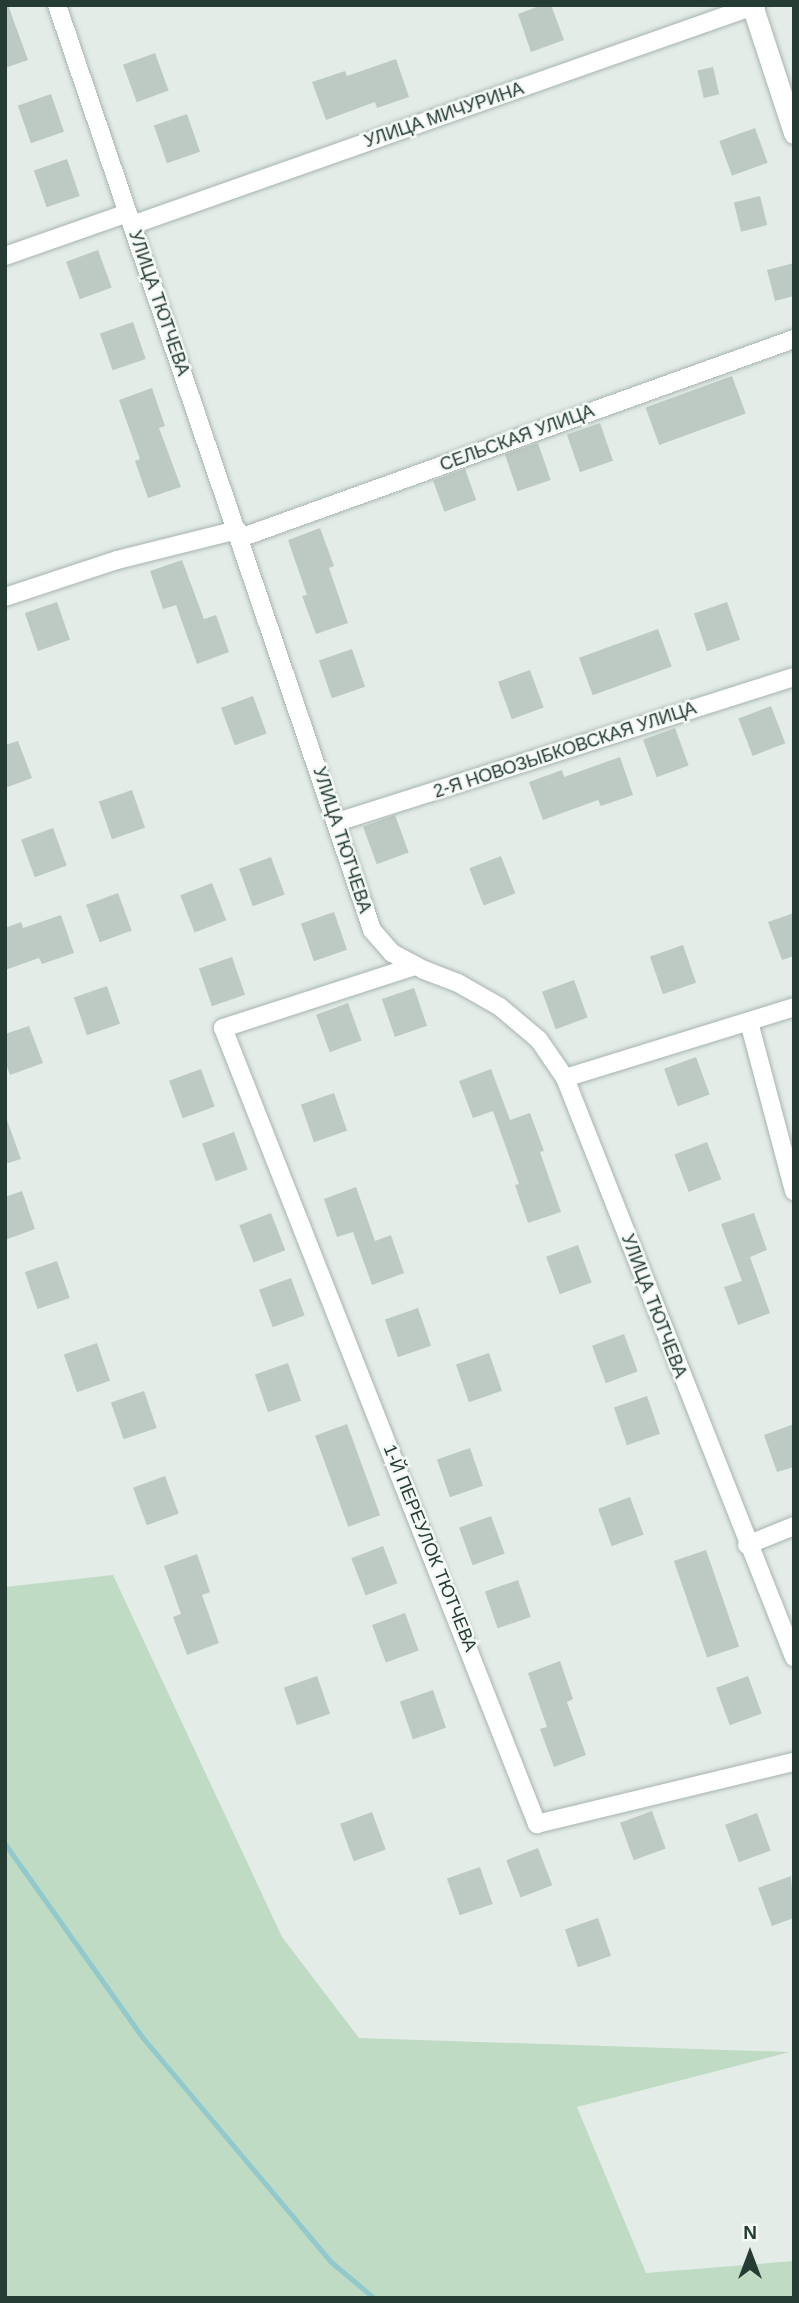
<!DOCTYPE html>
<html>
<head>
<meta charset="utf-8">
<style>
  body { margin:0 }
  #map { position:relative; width:799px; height:2303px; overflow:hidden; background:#e4ece8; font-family:Arial,sans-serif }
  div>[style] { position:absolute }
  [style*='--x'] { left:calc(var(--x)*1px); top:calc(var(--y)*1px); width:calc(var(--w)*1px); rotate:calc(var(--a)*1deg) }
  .green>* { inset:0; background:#bfdbc4 }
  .stream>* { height:5px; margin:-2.5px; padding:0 2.5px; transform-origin:2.5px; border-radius:2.5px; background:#92c9cc }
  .building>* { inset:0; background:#bdcac3; transform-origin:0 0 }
  .roads { filter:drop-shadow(0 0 2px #a7b4ae) drop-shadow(0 0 2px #a7b4ae) }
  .minor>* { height:18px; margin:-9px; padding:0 9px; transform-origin:9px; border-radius:9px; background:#fff }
  .tertiary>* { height:21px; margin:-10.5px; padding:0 10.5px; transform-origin:10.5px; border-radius:10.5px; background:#fff }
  span { translate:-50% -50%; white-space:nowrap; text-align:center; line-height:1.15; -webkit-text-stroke:5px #f5f9f6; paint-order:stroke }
  .street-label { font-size:18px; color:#253c34 }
  .frame { position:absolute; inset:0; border:7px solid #253c34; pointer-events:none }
  .north { position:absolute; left:715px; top:2219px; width:70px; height:70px; -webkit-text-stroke:5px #f5f9f6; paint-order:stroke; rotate:0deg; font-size:19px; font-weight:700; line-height:28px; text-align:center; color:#253c34 }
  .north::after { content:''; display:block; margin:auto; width:24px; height:32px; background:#253c34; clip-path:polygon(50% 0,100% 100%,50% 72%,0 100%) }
</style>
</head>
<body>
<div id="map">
  <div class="green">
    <div style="clip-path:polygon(113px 1575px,282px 1937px,359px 2038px,790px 2052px,577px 2107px,646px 2273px,794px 2261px,794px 2298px,5px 2298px,5px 1587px)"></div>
  </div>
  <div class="stream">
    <div style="--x:5;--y:1844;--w:238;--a:54.6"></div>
    <div style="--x:143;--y:2038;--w:291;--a:50"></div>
    <div style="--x:330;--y:2261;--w:57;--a:40.1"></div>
  </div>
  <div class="building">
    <div style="clip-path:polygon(5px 5px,8px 5px,28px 60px,5px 68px)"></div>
    <div style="clip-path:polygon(542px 5px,551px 5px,564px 40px,531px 52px,518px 14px)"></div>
    <div style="left:155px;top:53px;width:40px;height:34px;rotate:70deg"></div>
    <div style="clip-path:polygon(396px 59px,409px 97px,377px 108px,375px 102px,326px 120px,312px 82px,345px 71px,347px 76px)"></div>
    <div style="left:713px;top:67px;width:28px;height:16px;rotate:77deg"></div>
    <div style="left:51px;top:94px;width:40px;height:35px;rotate:71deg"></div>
    <div style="left:187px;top:114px;width:40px;height:35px;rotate:71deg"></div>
    <div style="left:755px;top:128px;width:37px;height:38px;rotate:70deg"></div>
    <div style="left:67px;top:159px;width:39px;height:35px;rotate:71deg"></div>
    <div style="left:760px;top:196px;width:30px;height:27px;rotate:76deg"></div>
    <div style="left:98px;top:250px;width:40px;height:34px;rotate:70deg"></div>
    <div style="clip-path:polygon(794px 263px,794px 296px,775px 301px,767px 270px)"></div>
    <div style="left:133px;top:322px;width:39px;height:35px;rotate:71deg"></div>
    <div style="left:732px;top:376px;width:40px;height:92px;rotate:70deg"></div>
    <div style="clip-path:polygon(152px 388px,165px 426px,159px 428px,181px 487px,148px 498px,135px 461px,140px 459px,119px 400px)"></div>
    <div style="left:600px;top:423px;width:40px;height:35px;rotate:71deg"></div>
    <div style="left:538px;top:443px;width:39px;height:35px;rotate:71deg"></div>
    <div style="left:465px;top:469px;width:33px;height:34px;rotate:70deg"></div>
    <div style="clip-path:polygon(320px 528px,334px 566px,329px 568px,348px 623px,316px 634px,302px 596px,307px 595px,288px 540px)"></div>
    <div style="clip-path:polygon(182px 560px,204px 619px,216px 615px,229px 652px,197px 664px,176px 605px,163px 609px,150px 571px)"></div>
    <div style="left:57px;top:602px;width:40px;height:34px;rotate:71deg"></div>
    <div style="left:727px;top:602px;width:40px;height:35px;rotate:71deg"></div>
    <div style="left:658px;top:629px;width:40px;height:84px;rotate:70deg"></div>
    <div style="left:352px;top:649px;width:40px;height:35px;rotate:71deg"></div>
    <div style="left:530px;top:670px;width:40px;height:34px;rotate:70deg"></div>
    <div style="left:253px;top:696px;width:40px;height:34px;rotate:70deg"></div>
    <div style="left:771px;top:706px;width:40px;height:35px;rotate:69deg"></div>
    <div style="left:675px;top:728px;width:40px;height:34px;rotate:70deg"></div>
    <div style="clip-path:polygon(18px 741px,32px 778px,5px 788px,5px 745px)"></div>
    <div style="clip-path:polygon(620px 757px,633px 795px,601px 806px,598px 800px,543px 820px,529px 782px,562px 770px,564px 777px)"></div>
    <div style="left:132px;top:790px;width:40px;height:35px;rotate:71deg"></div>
    <div style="left:395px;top:815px;width:40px;height:34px;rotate:70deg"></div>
    <div style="left:53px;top:828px;width:40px;height:34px;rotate:70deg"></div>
    <div style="left:501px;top:856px;width:40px;height:34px;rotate:69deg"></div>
    <div style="left:271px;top:857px;width:40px;height:34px;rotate:70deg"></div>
    <div style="left:212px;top:883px;width:40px;height:34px;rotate:69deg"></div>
    <div style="left:118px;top:893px;width:40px;height:34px;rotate:70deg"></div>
    <div style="left:334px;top:912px;width:40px;height:35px;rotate:71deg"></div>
    <div style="clip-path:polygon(794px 913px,794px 956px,782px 960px,768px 922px)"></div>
    <div style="clip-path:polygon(61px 915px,74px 953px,42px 964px,39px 958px,5px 970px,5px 928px,21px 922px,23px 928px)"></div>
    <div style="left:683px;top:945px;width:40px;height:35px;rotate:71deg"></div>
    <div style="left:232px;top:957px;width:40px;height:35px;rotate:71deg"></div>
    <div style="left:574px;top:980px;width:40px;height:34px;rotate:70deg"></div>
    <div style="left:107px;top:986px;width:40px;height:35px;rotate:71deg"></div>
    <div style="left:414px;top:988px;width:40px;height:34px;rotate:71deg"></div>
    <div style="left:348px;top:1003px;width:40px;height:34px;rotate:70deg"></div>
    <div style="clip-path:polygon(29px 1026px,43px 1063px,10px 1075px,5px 1061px,5px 1034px)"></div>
    <div style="left:696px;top:1057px;width:40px;height:34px;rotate:70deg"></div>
    <div style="left:201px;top:1069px;width:40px;height:34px;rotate:70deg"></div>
    <div style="clip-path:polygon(491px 1069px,510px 1120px,530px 1113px,544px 1151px,540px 1152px,561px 1212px,528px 1223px,515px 1185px,519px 1184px,493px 1111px,473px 1118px,459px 1081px)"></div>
    <div style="left:334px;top:1093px;width:40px;height:35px;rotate:71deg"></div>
    <div style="clip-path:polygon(7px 1120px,21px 1159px,5px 1164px,5px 1121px)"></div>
    <div style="left:234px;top:1132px;width:40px;height:34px;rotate:70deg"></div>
    <div style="left:707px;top:1142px;width:40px;height:35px;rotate:69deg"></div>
    <div style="clip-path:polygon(356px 1187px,375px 1241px,391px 1235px,404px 1273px,372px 1285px,353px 1232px,337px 1237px,324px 1199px)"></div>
    <div style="clip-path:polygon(22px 1191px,35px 1229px,5px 1240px,5px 1197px)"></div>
    <div style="left:271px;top:1213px;width:40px;height:34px;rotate:69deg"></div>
    <div style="clip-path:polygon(754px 1213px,767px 1250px,750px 1257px,770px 1313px,738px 1325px,724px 1287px,742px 1281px,721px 1224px)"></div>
    <div style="left:578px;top:1245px;width:40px;height:34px;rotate:70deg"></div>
    <div style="left:57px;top:1261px;width:39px;height:34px;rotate:71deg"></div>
    <div style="left:291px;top:1278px;width:40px;height:34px;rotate:70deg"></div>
    <div style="left:418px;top:1308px;width:40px;height:35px;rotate:71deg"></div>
    <div style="left:624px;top:1334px;width:40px;height:34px;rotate:70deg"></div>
    <div style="left:97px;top:1343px;width:40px;height:35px;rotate:71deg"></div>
    <div style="left:489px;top:1353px;width:40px;height:35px;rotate:71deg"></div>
    <div style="left:288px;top:1363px;width:40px;height:35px;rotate:71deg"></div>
    <div style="left:144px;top:1391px;width:39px;height:35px;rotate:71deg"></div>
    <div style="left:647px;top:1396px;width:40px;height:35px;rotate:71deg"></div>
    <div style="left:347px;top:1424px;width:97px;height:34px;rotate:70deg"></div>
    <div style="clip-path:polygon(794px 1424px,794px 1467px,777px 1472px,764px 1435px)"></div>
    <div style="left:470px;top:1448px;width:40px;height:35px;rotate:71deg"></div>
    <div style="left:165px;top:1476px;width:40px;height:34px;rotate:70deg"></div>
    <div style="left:630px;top:1497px;width:40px;height:34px;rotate:70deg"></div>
    <div style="left:491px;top:1516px;width:40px;height:34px;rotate:70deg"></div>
    <div style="left:383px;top:1546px;width:40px;height:34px;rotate:69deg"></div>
    <div style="left:706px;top:1550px;width:102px;height:34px;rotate:71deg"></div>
    <div style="clip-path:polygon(197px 1554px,210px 1592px,202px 1595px,219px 1643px,187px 1655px,173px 1617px,181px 1614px,164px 1566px)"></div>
    <div style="left:518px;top:1580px;width:39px;height:35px;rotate:71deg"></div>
    <div style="left:405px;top:1613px;width:40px;height:35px;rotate:70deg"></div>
    <div style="clip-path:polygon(560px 1661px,573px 1699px,567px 1702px,586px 1755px,554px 1767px,540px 1729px,547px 1727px,528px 1673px)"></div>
    <div style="left:317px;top:1676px;width:40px;height:35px;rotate:71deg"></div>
    <div style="left:748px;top:1676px;width:40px;height:34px;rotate:70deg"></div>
    <div style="left:433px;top:1690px;width:40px;height:35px;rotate:71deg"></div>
    <div style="left:652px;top:1811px;width:40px;height:34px;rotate:70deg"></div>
    <div style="left:372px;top:1812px;width:40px;height:34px;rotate:70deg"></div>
    <div style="left:757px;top:1813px;width:40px;height:34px;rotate:70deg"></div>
    <div style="left:538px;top:1848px;width:40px;height:34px;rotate:69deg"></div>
    <div style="left:480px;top:1867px;width:39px;height:35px;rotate:71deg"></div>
    <div style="clip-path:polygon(791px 1876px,794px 1918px,772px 1926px,758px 1888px)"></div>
    <div style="left:598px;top:1918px;width:40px;height:35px;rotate:71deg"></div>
  </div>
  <div class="roads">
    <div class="minor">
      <div style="--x:57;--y:5;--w:977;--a:71.19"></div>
      <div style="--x:372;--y:930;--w:30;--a:49"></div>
      <div style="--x:392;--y:953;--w:36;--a:28"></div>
      <div style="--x:424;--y:970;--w:36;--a:21"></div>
      <div style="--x:458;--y:983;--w:48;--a:29.7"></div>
      <div style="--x:500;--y:1007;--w:51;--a:40.2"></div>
      <div style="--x:539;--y:1040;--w:46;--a:55.6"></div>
      <div style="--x:565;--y:1078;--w:623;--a:68.42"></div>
      <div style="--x:132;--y:225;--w:662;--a:-19.42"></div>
      <div style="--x:5;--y:256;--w:130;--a:-19.3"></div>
      <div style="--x:240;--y:538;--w:589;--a:-19.76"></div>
      <div style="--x:5;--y:597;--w:118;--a:-18.3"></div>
      <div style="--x:117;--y:560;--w:124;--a:-14"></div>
      <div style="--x:337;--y:822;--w:479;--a:-17.6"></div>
      <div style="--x:415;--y:966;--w:202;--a:162.1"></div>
      <div style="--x:223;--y:1028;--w:856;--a:68.47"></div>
      <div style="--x:537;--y:1824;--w:264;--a:-13.6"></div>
      <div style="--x:749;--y:1022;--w:175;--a:75.1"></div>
      <div style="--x:565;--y:1078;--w:240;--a:-17.2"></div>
      <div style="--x:747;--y:1545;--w:51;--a:-22"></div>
    </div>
    <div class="tertiary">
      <div style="--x:752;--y:5;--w:135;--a:71.8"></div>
    </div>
  </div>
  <div class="street-label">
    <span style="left:444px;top:115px;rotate:-19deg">УЛИЦА МИЧУРИНА</span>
    <span style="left:159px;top:303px;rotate:71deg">УЛИЦА ТЮТЧЕВА</span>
    <span style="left:517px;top:438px;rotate:-20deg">СЕЛЬСКАЯ УЛИЦА</span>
    <span style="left:565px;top:750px;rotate:-18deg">2-Я НОВОЗЫБКОВСКАЯ УЛИЦА</span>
    <span style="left:342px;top:840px;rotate:72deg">УЛИЦА ТЮТЧЕВА</span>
    <span style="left:654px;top:1306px;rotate:69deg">УЛИЦА ТЮТЧЕВА</span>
    <span style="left:430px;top:1548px;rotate:68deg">1-Й ПЕРЕУЛОК ТЮТЧЕВА</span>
  </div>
  <div class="frame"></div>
  <div class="north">N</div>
</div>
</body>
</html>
